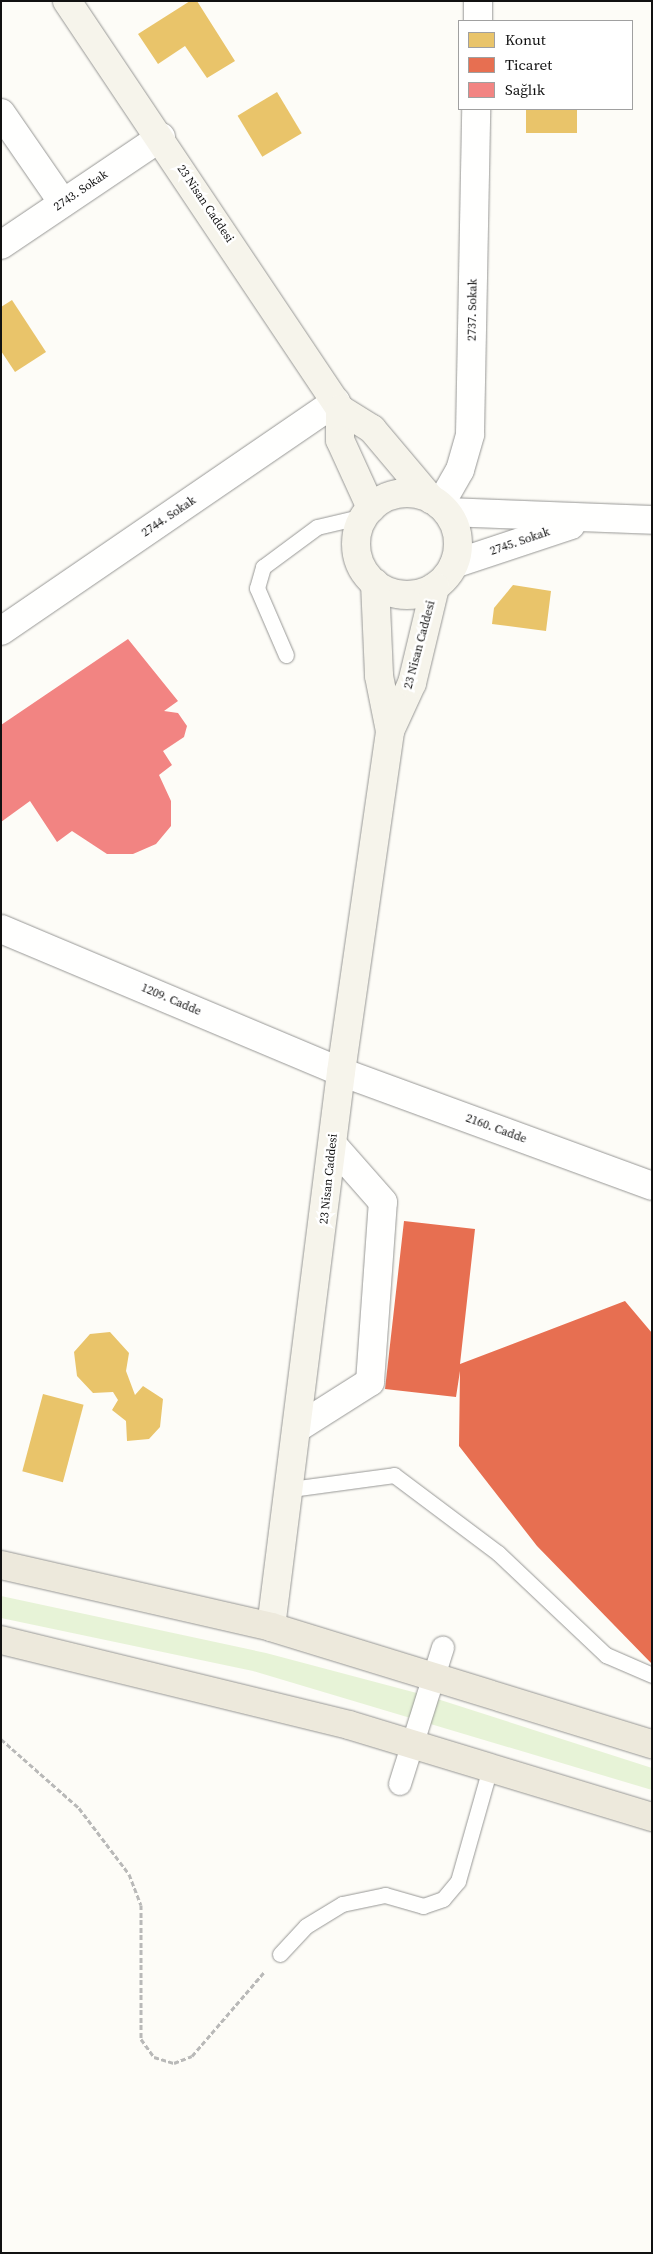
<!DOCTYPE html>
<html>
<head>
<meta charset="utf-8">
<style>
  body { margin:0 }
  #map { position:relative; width:653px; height:2254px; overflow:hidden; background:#fdfcf7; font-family:"Source Serif 4",serif }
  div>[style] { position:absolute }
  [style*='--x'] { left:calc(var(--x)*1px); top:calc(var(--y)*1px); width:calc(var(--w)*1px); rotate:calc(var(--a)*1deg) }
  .green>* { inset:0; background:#e7f3d7 }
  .homes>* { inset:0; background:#e9c46a; transform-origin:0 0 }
  .shops>* { inset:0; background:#e76f51 }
  .health>* { inset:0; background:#f28482 }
  .path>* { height:3px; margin-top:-1.5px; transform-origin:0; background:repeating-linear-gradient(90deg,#b9b9b8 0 5px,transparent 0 7.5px) }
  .roads { filter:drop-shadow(0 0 1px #979795) drop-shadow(0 0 1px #979795) }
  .service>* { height:15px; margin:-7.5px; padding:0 7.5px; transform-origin:7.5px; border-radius:7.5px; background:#fffffe }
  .pedestrian>* { height:22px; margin:-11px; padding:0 11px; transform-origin:11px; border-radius:11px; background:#fffffe }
  .minor>* { height:28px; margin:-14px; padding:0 14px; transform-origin:14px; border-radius:14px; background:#fffffe }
  .secondary>* { height:28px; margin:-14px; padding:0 14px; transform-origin:14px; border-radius:14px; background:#f6f4eb }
  .secondary>.ring { margin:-14px; padding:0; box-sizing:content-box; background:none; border:28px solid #f6f4eb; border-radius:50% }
  .primary>* { height:28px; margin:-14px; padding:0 14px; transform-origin:14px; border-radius:14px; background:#ede9dc }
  span { translate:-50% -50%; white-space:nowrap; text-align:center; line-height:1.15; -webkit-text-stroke:5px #fff; paint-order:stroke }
  .street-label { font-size:12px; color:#111 }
  .frame { position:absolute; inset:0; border:2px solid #111; pointer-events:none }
  .legend { position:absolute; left:458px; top:20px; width:175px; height:90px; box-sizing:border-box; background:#fff; border:1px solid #a0a0a0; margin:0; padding:6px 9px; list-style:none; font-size:15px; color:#111 }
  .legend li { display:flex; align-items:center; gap:10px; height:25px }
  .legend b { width:25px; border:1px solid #a0a0a0 }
</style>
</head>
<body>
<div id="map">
  <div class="green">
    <div style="clip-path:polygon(1px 1596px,266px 1653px,428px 1696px,652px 1768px,652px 1790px,253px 1671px,1px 1618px)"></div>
  </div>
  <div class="homes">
    <div style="clip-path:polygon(190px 1px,197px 1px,235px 61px,207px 78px,185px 46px,158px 64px,138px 34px)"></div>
    <div style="left:277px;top:92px;width:48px;height:46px;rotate:59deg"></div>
    <div style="left:526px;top:109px;width:51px;height:24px"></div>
    <div style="clip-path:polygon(12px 300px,46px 352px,15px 372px,1px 351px,1px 307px)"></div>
    <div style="clip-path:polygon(513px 585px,551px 591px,546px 631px,492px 624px,494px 608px)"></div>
    <div style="clip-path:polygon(110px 1332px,129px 1353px,126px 1371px,135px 1395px,143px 1386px,163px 1399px,160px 1427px,149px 1439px,127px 1441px,126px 1421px,112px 1410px,118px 1400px,113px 1392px,93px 1393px,77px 1376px,74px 1352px,90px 1334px)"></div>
    <div style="left:43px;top:1394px;width:42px;height:80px;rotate:15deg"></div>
  </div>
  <div class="shops">
    <div style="clip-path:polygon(404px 1221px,475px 1229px,460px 1364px,625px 1301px,652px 1333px,652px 1664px,537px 1546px,459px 1446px,460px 1371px,456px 1397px,385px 1389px)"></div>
  </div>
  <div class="health">
    <div style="clip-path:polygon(128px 639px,178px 701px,164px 711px,178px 713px,187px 726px,184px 737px,163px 751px,172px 765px,159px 775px,171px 801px,171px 826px,156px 844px,133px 854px,107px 854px,72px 831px,57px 842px,30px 801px,1px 822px,1px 725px)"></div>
  </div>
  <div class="path">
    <div style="--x:1;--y:1739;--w:104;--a:41.5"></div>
    <div style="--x:79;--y:1808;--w:83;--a:52.9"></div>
    <div style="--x:129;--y:1874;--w:33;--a:69"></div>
    <div style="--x:141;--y:1905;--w:134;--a:90"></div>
    <div style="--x:141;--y:2039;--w:22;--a:54"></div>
    <div style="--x:154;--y:2057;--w:21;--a:17"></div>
    <div style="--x:174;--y:2063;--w:19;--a:-21"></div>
    <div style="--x:192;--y:2056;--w:112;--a:-49.3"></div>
  </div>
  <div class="roads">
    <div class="service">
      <div style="--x:286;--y:655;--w:73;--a:-113.4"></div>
      <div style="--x:257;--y:588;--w:22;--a:-74"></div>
      <div style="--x:263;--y:567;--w:67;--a:-36.5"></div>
      <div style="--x:317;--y:527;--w:48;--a:-13.2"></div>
      <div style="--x:291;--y:1489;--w:104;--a:-7.7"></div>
      <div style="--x:394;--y:1475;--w:130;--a:36.9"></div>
      <div style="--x:498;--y:1553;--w:149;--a:43.4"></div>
      <div style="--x:606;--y:1655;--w:50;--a:23.5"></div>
      <div style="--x:280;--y:1954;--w:38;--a:-47"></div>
      <div style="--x:306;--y:1926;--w:42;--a:-31.4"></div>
      <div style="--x:342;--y:1904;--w:44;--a:-11.8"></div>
      <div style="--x:385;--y:1895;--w:40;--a:16"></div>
      <div style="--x:423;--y:1906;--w:21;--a:-19"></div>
      <div style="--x:443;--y:1899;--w:23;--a:-50"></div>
      <div style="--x:458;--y:1881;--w:117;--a:-74.2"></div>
    </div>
    <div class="pedestrian">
      <div style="--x:400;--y:1784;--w:143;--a:-72.5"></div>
    </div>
    <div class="minor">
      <div style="--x:478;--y:21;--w:20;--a:-90"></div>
      <div style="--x:1;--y:113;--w:109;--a:55.4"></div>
      <div style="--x:1;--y:245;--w:193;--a:-34"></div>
      <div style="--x:440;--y:505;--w:40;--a:-60.3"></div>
      <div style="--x:460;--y:470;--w:37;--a:-74"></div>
      <div style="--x:470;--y:434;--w:325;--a:-88.9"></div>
      <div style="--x:447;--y:512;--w:205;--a:2.2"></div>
      <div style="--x:454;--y:564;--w:123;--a:-18.4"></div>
      <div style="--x:1;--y:631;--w:406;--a:-34.4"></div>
      <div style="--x:1;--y:929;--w:369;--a:22.8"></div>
      <div style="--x:341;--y:1072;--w:331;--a:20.1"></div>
      <div style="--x:299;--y:1427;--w:84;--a:-32.4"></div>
      <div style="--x:370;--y:1382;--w:180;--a:-85.9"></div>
      <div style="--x:383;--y:1202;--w:76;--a:-131.3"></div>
    </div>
    <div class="secondary">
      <div style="--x:67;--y:1;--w:491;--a:56.2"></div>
      <div style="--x:340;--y:409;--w:38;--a:32"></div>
      <div style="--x:372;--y:429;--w:92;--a:49.9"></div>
      <div style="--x:340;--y:409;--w:31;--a:90"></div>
      <div style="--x:340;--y:440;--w:75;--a:65.5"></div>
      <div class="ring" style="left:356px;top:493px;width:74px;height:74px"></div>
      <div style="--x:375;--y:583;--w:93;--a:87.5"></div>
      <div style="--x:379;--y:676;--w:56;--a:78.7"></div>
      <div style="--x:271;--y:1627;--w:559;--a:-82.81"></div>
      <div style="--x:341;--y:1072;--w:345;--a:-81.8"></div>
      <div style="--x:390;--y:731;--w:53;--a:-65.4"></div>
      <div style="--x:412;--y:683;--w:99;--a:-76.5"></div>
    </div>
    <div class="primary">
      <div style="--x:1;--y:1565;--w:277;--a:12.9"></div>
      <div style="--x:271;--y:1627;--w:399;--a:17.1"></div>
      <div style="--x:1;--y:1640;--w:358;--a:13.7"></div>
      <div style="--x:349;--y:1725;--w:317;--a:16.9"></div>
    </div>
  </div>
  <div class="street-label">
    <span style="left:81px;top:191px;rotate:-34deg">2743. Sokak</span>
    <span style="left:205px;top:204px;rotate:56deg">23 Nisan Caddesi</span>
    <span style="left:473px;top:310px;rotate:-89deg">2737. Sokak</span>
    <span style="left:169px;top:517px;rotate:-34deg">2744. Sokak</span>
    <span style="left:520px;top:542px;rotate:-19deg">2745. Sokak</span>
    <span style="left:420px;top:645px;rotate:-75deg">23 Nisan Caddesi</span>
    <span style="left:171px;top:1000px;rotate:23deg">1209. Cadde</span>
    <span style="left:496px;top:1129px;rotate:20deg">2160. Cadde</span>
    <span style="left:329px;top:1179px;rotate:-84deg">23 Nisan Caddesi</span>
  </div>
  <div class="frame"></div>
  <ul class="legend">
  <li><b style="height:14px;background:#e9c46a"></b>Konut</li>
  <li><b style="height:14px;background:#e76f51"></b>Ticaret</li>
  <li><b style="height:14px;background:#f28482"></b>Sağlık</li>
  </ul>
</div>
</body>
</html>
